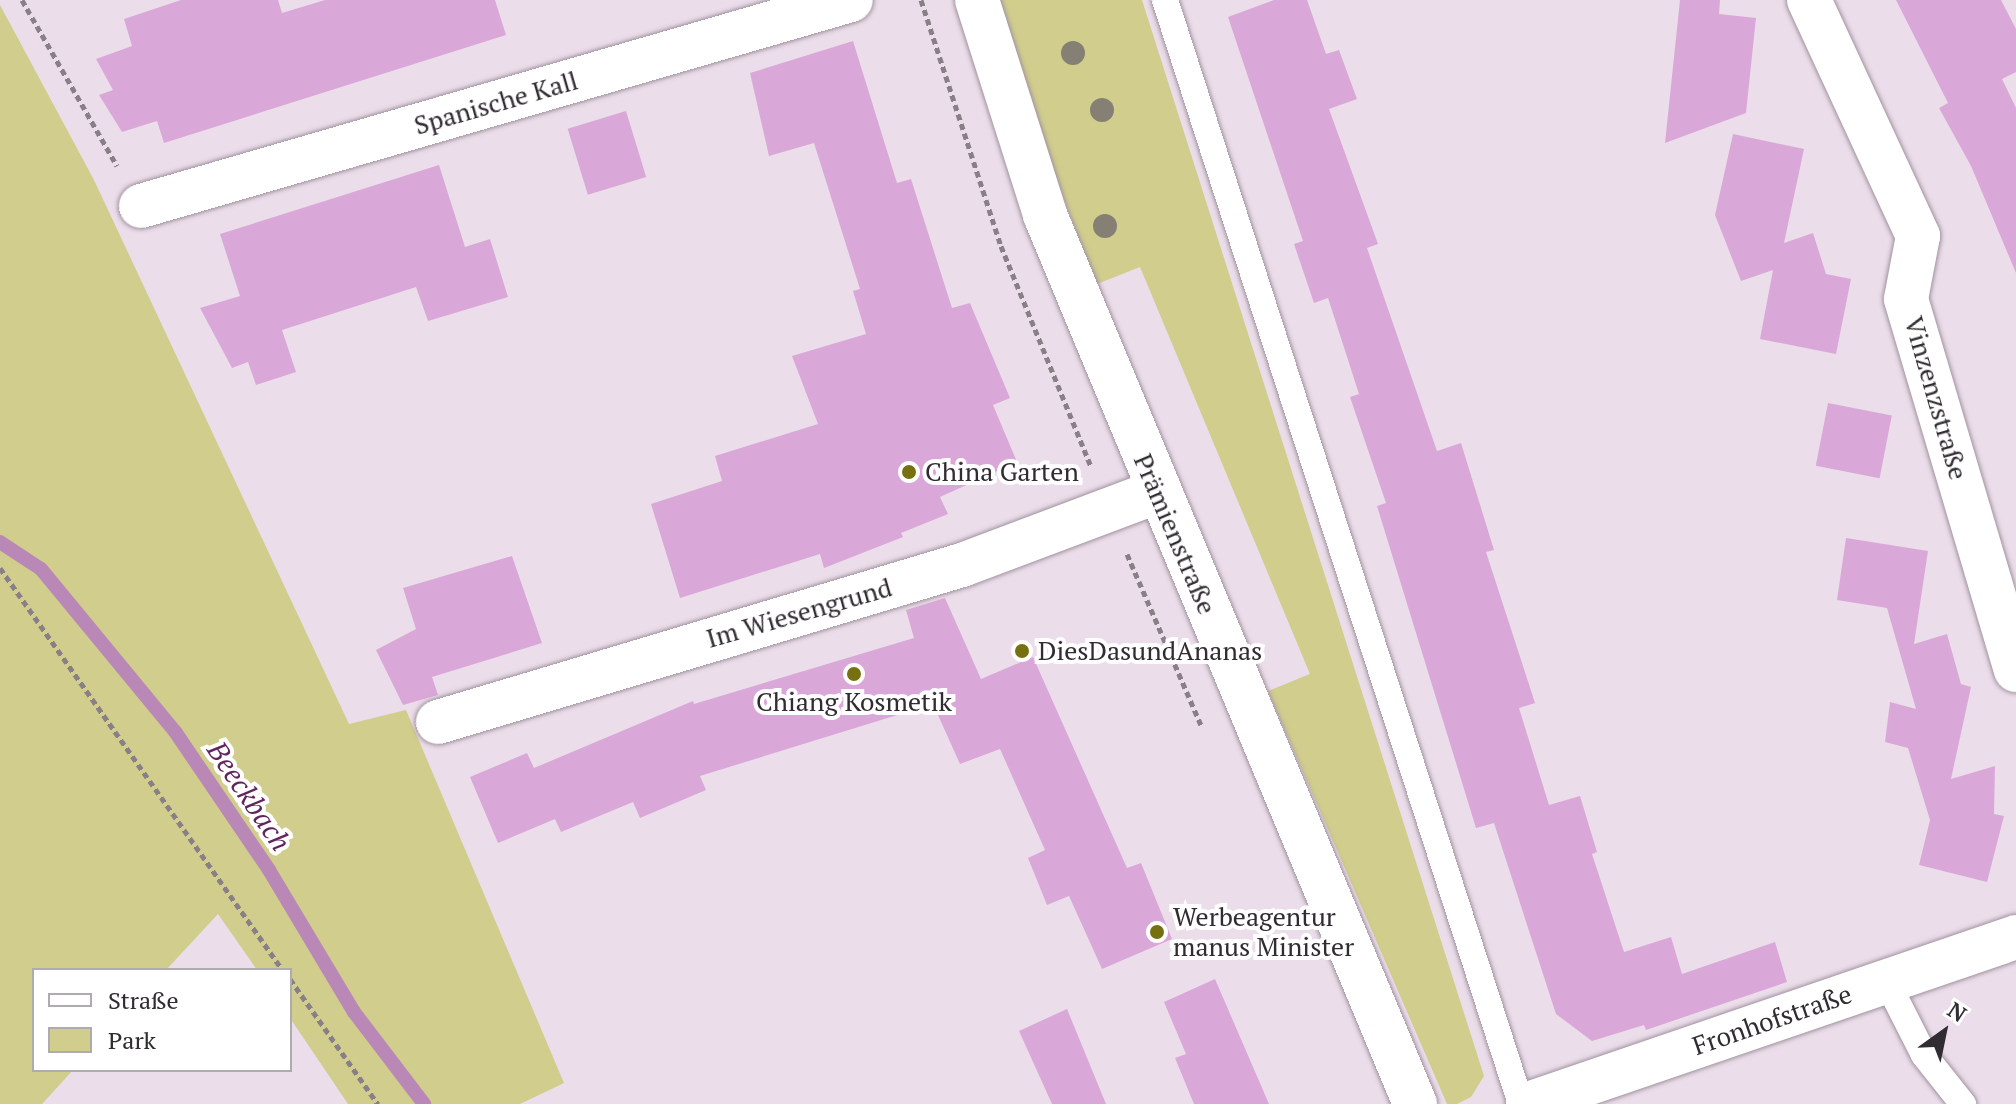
<!DOCTYPE html>
<html>
<head>
<meta charset="utf-8">
<style>
  body { margin:0 }
  #map { position:relative; width:2016px; height:1104px; overflow:hidden; background:#ebddea; font-family:"PT Serif",serif }
  div>[style] { position:absolute }
  [style*='--x'] { left:calc(var(--x)*1px); top:calc(var(--y)*1px); width:calc(var(--w)*1px); rotate:calc(var(--a)*1deg) }
  .green>* { inset:0; background:#d0cd8d }
  .stream>* { height:14px; margin:-7px; padding:0 7px; transform-origin:7px; border-radius:7px; background:#b988b7 }
  .building>* { inset:0; background:#daa8d8; transform-origin:0 0 }
  .path>* { height:5px; margin-top:-2.5px; transform-origin:0; background:repeating-linear-gradient(90deg,#887f87 0 6px,transparent 0 10px) }
  .roads { filter:drop-shadow(0 0 2px #a0939f) drop-shadow(0 0 2px #a0939f) }
  .lane>* { height:26px; margin:-13px; padding:0 13px; transform-origin:13px; border-radius:13px; background:#fff }
  .street>* { height:44px; margin:-22px; padding:0 22px; transform-origin:22px; border-radius:22px; background:#fff }
  .secondary>* { height:44px; margin:-22px; padding:0 22px; transform-origin:22px; border-radius:22px; background:#fff }
  .trees>* { width:24px; height:24px; margin:-12px; border-radius:50%; background:#867f74 }
  .dots>* { width:22px; height:22px; translate:-50% -50%; box-sizing:border-box; border:4px solid #fff; border-radius:50% }
  span { translate:-50% -50%; white-space:nowrap; text-align:center; line-height:1.15; -webkit-text-stroke:8px #fff; paint-order:stroke }
  .street-label { font-size:26px; color:#312c31 }
  .poi-label { font-size:26px; color:#312c31 }
  .left { translate:0 -50%; text-align:left }
  .water-label { font-size:28px; color:#60255f; font-style:italic }
  .legend { position:absolute; left:32px; top:968px; width:260px; height:104px; box-sizing:border-box; background:#fff; border:2px solid #adabad; margin:0; padding:10px 14px; list-style:none; font-size:24px; color:#312c31 }
  .legend li { display:flex; align-items:center; gap:16px; height:40px }
  .legend b { width:40px; border:2px solid #adabad }
  .north { position:absolute; left:1904px; top:992px; width:80px; height:80px; -webkit-text-stroke:6px #fff; paint-order:stroke; rotate:33deg; font-size:22px; font-weight:700; line-height:32px; text-align:center; color:#312c31 }
  .north::after { content:''; display:block; margin:auto; width:28px; height:36px; background:#312c31; clip-path:polygon(50% 0,100% 100%,50% 72%,0 100%) }
</style>
</head>
<body>
<div id="map">
  <div class="green">
    <div style="clip-path:polygon(995px 0,1142px 0,1484px 1076px,1471px 1097px,1457px 1104px,1447px 1104px,1268px 691px,1310px 674px,1140px 267px,1097px 284px,1050px 164px)"></div>
    <div style="clip-path:polygon(0 5px,94px 180px,349px 724px,406px 710px,564px 1083px,520px 1104px,348px 1104px,290px 1018px,290px 970px,257px 970px,218px 914px,166px 970px,34px 970px,34px 1070px,73px 1070px,42px 1104px,0 1104px)"></div>
  </div>
  <div class="stream">
    <div style="--x:0;--y:542;--w:49;--a:33.4"></div>
    <div style="--x:41;--y:569;--w:212;--a:50.5"></div>
    <div style="--x:176;--y:733;--w:166;--a:55.8"></div>
    <div style="--x:269;--y:870;--w:165;--a:59.1"></div>
    <div style="--x:354;--y:1012;--w:116;--a:52.7"></div>
  </div>
  <div class="building">
    <div style="clip-path:polygon(181px 0,278px 0,282px 13px,325px 0,495px 0,506px 35px,164px 143px,157px 121px,122px 132px,99px 95px,113px 90px,96px 59px,132px 46px,124px 19px)"></div>
    <div style="clip-path:polygon(1274px 0,1307px 0,1326px 54px,1339px 50px,1357px 99px,1329px 109px,1378px 244px,1367px 248px,1437px 451px,1461px 443px,1494px 550px,1486px 552px,1535px 703px,1519px 708px,1549px 805px,1580px 796px,1597px 852px,1592px 854px,1624px 952px,1671px 937px,1682px 974px,1775px 942px,1787px 982px,1646px 1030px,1644px 1025px,1592px 1041px,1556px 1014px,1494px 823px,1476px 828px,1377px 506px,1386px 503px,1350px 397px,1359px 394px,1328px 298px,1314px 303px,1294px 244px,1303px 241px,1228px 17px)"></div>
    <div style="clip-path:polygon(1680px 0,1720px 0,1719px 14px,1756px 18px,1746px 113px,1665px 143px)"></div>
    <div style="clip-path:polygon(1896px 0,2001px 0,2016px 29px,2016px 72px,2002px 79px,2016px 108px,2016px 273px,1971px 166px,1939px 108px,1948px 103px)"></div>
    <div style="clip-path:polygon(853px 41px,897px 183px,911px 179px,952px 308px,970px 303px,1010px 398px,993px 405px,1017px 462px,940px 497px,948px 514px,901px 533px,903px 537px,824px 568px,820px 554px,680px 598px,651px 504px,722px 481px,715px 456px,818px 424px,792px 356px,866px 334px,853px 291px,860px 289px,814px 143px,769px 156px,750px 73px)"></div>
    <div style="left:626px;top:111px;width:69px;height:61px;rotate:73deg"></div>
    <div style="clip-path:polygon(1733px 134px,1804px 149px,1784px 243px,1813px 233px,1826px 274px,1851px 279px,1836px 354px,1760px 339px,1773px 270px,1741px 281px,1715px 215px)"></div>
    <div style="clip-path:polygon(439px 165px,465px 247px,490px 239px,508px 297px,428px 321px,416px 287px,282px 330px,296px 372px,256px 385px,248px 362px,232px 368px,200px 308px,240px 296px,220px 234px)"></div>
    <div style="left:1828px;top:403px;width:65px;height:64px;rotate:11deg"></div>
    <div style="clip-path:polygon(1846px 538px,1928px 551px,1914px 644px,1947px 634px,1961px 684px,1971px 687px,1951px 779px,1995px 766px,1994px 814px,2004px 816px,1987px 882px,1919px 865px,1930px 820px,1908px 748px,1885px 742px,1890px 702px,1916px 709px,1887px 608px,1837px 600px)"></div>
    <div style="clip-path:polygon(512px 556px,542px 643px,432px 677px,438px 695px,403px 705px,376px 650px,416px 629px,403px 588px)"></div>
    <div style="clip-path:polygon(945px 598px,981px 679px,1033px 657px,1127px 868px,1141px 863px,1172px 939px,1102px 969px,1069px 896px,1047px 905px,1028px 858px,1045px 850px,1000px 749px,960px 764px,933px 704px,700px 776px,706px 790px,640px 818px,633px 802px,561px 832px,555px 819px,498px 843px,470px 777px,527px 753px,534px 768px,693px 701px,694px 704px,914px 638px,906px 610px)"></div>
    <div style="clip-path:polygon(1215px 979px,1269px 1104px,1194px 1104px,1175px 1058px,1186px 1054px,1164px 1002px)"></div>
    <div style="clip-path:polygon(1067px 1009px,1106px 1104px,1052px 1104px,1019px 1031px)"></div>
  </div>
  <div class="path">
    <div style="--x:22;--y:0;--w:191;--a:60.2"></div>
    <div style="--x:921;--y:0;--w:259;--a:72"></div>
    <div style="--x:1001;--y:246;--w:239;--a:67.8"></div>
    <div style="--x:1127;--y:554;--w:186;--a:66.6"></div>
    <div style="--x:0;--y:568;--w:492;--a:54.9"></div>
    <div style="--x:290;--y:979;--w:153;--a:54.9"></div>
  </div>
  <div class="roads">
    <div class="lane">
      <div style="--x:1165;--y:0;--w:1160;--a:72.13"></div>
      <div style="--x:1886;--y:980;--w:84;--a:63.1"></div>
      <div style="--x:1924;--y:1055;--w:63;--a:51.5"></div>
    </div>
    <div class="street">
      <div style="--x:1809;--y:0;--w:260;--a:65.2"></div>
      <div style="--x:1918;--y:236;--w:64;--a:100.8"></div>
      <div style="--x:1906;--y:299;--w:387;--a:73.5"></div>
      <div style="--x:141;--y:206;--w:739;--a:-16.18"></div>
      <div style="--x:438;--y:722;--w:547;--a:-16.68"></div>
      <div style="--x:962;--y:565;--w:207;--a:-20.6"></div>
      <div style="--x:1528;--y:1104;--w:516;--a:-18.89"></div>
    </div>
    <div class="secondary">
      <div style="--x:977;--y:0;--w:225;--a:72.4"></div>
      <div style="--x:1045;--y:215;--w:963;--a:67.4"></div>
    </div>
  </div>
  <div class="trees">
    <div style="left:1073px;top:53px"></div>
    <div style="left:1102px;top:110px"></div>
    <div style="left:1105px;top:226px"></div>
  </div>
  <div class="dots">
    <div style="left:909px;top:472px;background:#767011"></div>
    <div style="left:1022px;top:651px;background:#767011"></div>
    <div style="left:854px;top:674px;background:#767011"></div>
    <div style="left:1157px;top:932px;background:#767011"></div>
  </div>
  <div class="street-label">
    <span style="left:496px;top:103px;rotate:-16deg">Spanische Kall</span>
    <span style="left:1936px;top:398px;rotate:74deg">Vinzenzstraße</span>
    <span style="left:1175px;top:534px;rotate:67deg">Prämienstraße</span>
    <span style="left:799px;top:613px;rotate:-16deg">Im Wiesengrund</span>
    <span style="left:1772px;top:1020px;rotate:-19deg">Fronhofstraße</span>
  </div>
  <div class="poi-label">
    <span class="left" style="left:925px;top:472px">China Garten</span>
    <span class="left" style="left:1038px;top:651px">DiesDasundAnanas</span>
    <span style="left:854px;top:702px">Chiang Kosmetik</span>
    <span class="left" style="left:1173px;top:932px">Werbeagentur<br>manus Minister</span>
  </div>
  <div class="water-label">
    <span style="left:249px;top:796px;rotate:56deg">Beeckbach</span>
  </div>
  <ul class="legend">
  <li><b style="height:10px;background:#fff"></b>Straße</li>
  <li><b style="height:22px;background:#d0cd8d"></b>Park</li>
  </ul>
  <div class="north">N</div>
</div>
</body>
</html>
